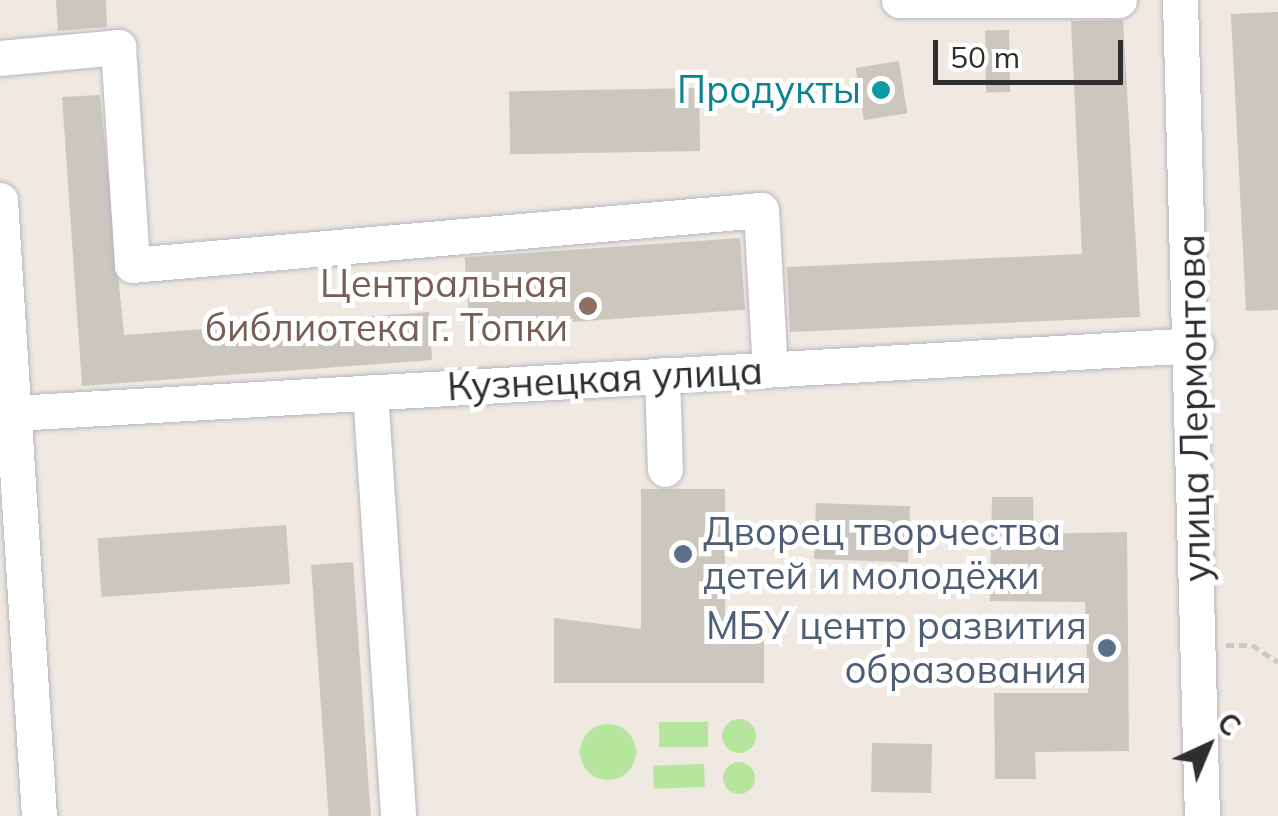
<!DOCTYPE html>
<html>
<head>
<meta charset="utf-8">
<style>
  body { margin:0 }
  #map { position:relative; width:1278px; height:816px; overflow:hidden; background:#efe9e1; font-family:Mulish,sans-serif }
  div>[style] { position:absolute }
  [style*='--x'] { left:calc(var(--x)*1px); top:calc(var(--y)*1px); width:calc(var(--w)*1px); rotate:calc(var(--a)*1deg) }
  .green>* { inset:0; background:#b6e59e; transform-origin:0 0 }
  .round { border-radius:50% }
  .building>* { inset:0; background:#cbc7bf; transform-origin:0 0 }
  .path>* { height:5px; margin-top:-2.5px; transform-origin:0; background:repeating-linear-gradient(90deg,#c9c9c9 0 8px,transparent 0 13px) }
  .roads { filter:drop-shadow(0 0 2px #b4b7c1) drop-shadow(0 0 2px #b4b7c1) }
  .minor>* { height:35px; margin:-17.5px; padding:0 17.5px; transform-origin:17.5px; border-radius:17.5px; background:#fff }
  .dots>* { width:28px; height:28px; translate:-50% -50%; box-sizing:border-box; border:5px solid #fff; border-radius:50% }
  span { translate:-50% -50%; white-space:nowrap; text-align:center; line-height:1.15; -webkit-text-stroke:10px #fff; paint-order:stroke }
  .culture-label { font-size:38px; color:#0d838f }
  .right { translate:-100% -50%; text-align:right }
  .education-label { font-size:38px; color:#785e54 }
  .street-label { font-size:38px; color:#2e2e2e }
  .service-label { font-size:38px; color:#4e5e75 }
  .left { translate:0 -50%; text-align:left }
  .north { position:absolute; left:1158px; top:696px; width:100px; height:100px; -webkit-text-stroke:8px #fff; paint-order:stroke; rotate:44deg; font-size:28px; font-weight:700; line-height:40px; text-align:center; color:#2e2e2e }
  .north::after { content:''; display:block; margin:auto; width:35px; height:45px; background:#2e2e2e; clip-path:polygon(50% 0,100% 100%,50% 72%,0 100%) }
  .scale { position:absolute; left:933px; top:40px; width:190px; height:45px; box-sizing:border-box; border:5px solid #2e2e2e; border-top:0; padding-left:12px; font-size:30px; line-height:35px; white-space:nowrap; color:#2e2e2e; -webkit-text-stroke:8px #fff; paint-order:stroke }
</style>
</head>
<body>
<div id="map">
  <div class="green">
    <div class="round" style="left:722px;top:719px;width:34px;height:34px"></div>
    <div style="left:659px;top:722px;width:49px;height:25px"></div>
    <div class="round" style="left:580px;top:724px;width:56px;height:56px"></div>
    <div class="round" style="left:723px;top:762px;width:32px;height:32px"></div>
    <div style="left:704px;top:764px;width:23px;height:51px;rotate:88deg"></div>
  </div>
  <div class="building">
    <div style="clip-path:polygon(56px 0,106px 0,107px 27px,58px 31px)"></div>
    <div style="clip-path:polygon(1278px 12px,1278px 310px,1246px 311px,1231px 14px)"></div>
    <div style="clip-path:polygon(1123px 20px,1140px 317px,790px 332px,787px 267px,1082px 254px,1071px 21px)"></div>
    <div style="left:1009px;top:30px;width:62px;height:24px;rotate:89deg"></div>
    <div style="left:899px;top:61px;width:53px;height:44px;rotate:81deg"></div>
    <div style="left:699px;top:88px;width:63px;height:190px;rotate:89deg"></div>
    <div style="clip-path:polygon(100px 95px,124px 335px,429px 312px,432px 360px,82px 386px,62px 97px)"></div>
    <div style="left:740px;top:238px;width:72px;height:276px;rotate:86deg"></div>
    <div style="clip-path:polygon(641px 489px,725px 489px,725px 628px,764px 628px,764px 683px,554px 683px,554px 618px,641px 629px)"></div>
    <div style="clip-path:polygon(992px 497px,1033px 497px,1034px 534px,1127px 532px,1129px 751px,1035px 752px,1036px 779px,995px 779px,994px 693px,1088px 693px,1085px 602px,990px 601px)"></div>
    <div style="left:816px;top:503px;width:94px;height:56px;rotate:2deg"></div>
    <div style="left:286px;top:525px;width:59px;height:189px;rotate:86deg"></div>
    <div style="left:353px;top:562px;width:255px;height:42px;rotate:86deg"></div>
    <div style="left:872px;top:743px;width:60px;height:49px;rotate:1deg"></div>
  </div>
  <div class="path">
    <div style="--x:1226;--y:645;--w:26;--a:0"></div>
    <div style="--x:1252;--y:645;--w:31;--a:33"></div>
  </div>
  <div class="roads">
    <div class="minor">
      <div style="--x:899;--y:0;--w:220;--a:0"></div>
      <div style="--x:1180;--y:0;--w:816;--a:88.46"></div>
      <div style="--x:0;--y:58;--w:119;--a:-5.3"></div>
      <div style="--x:118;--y:47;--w:218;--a:86.3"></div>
      <div style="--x:132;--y:265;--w:631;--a:-5"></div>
      <div style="--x:761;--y:210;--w:159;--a:86.8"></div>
      <div style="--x:0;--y:200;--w:617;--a:86.38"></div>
      <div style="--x:662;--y:375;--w:94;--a:88.2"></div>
      <div style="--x:370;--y:392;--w:425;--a:86.2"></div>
      <div style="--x:14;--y:413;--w:1184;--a:-3.29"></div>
    </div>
  </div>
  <div class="dots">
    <div style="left:881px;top:90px;background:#0f9aa8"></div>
    <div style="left:588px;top:306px;background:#8d6e63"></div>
    <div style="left:683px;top:554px;background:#5c6f8a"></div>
    <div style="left:1107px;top:648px;background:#5c6f8a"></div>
  </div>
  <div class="culture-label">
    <span class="right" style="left:861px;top:90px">Продукты</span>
  </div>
  <div class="education-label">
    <span class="right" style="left:568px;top:306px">Центральная<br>библиотека г. Топки</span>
  </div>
  <div class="street-label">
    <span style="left:605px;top:379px;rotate:-3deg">Кузнецкая улица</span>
    <span style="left:1194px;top:408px;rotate:-91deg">улица Лермонтова</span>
  </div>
  <div class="service-label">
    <span class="left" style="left:703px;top:554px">Дворец творчества<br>детей и молодёжи</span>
    <span class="right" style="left:1087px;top:648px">МБУ центр развития<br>образования</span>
  </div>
  <div class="north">С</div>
  <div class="scale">50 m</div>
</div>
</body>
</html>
